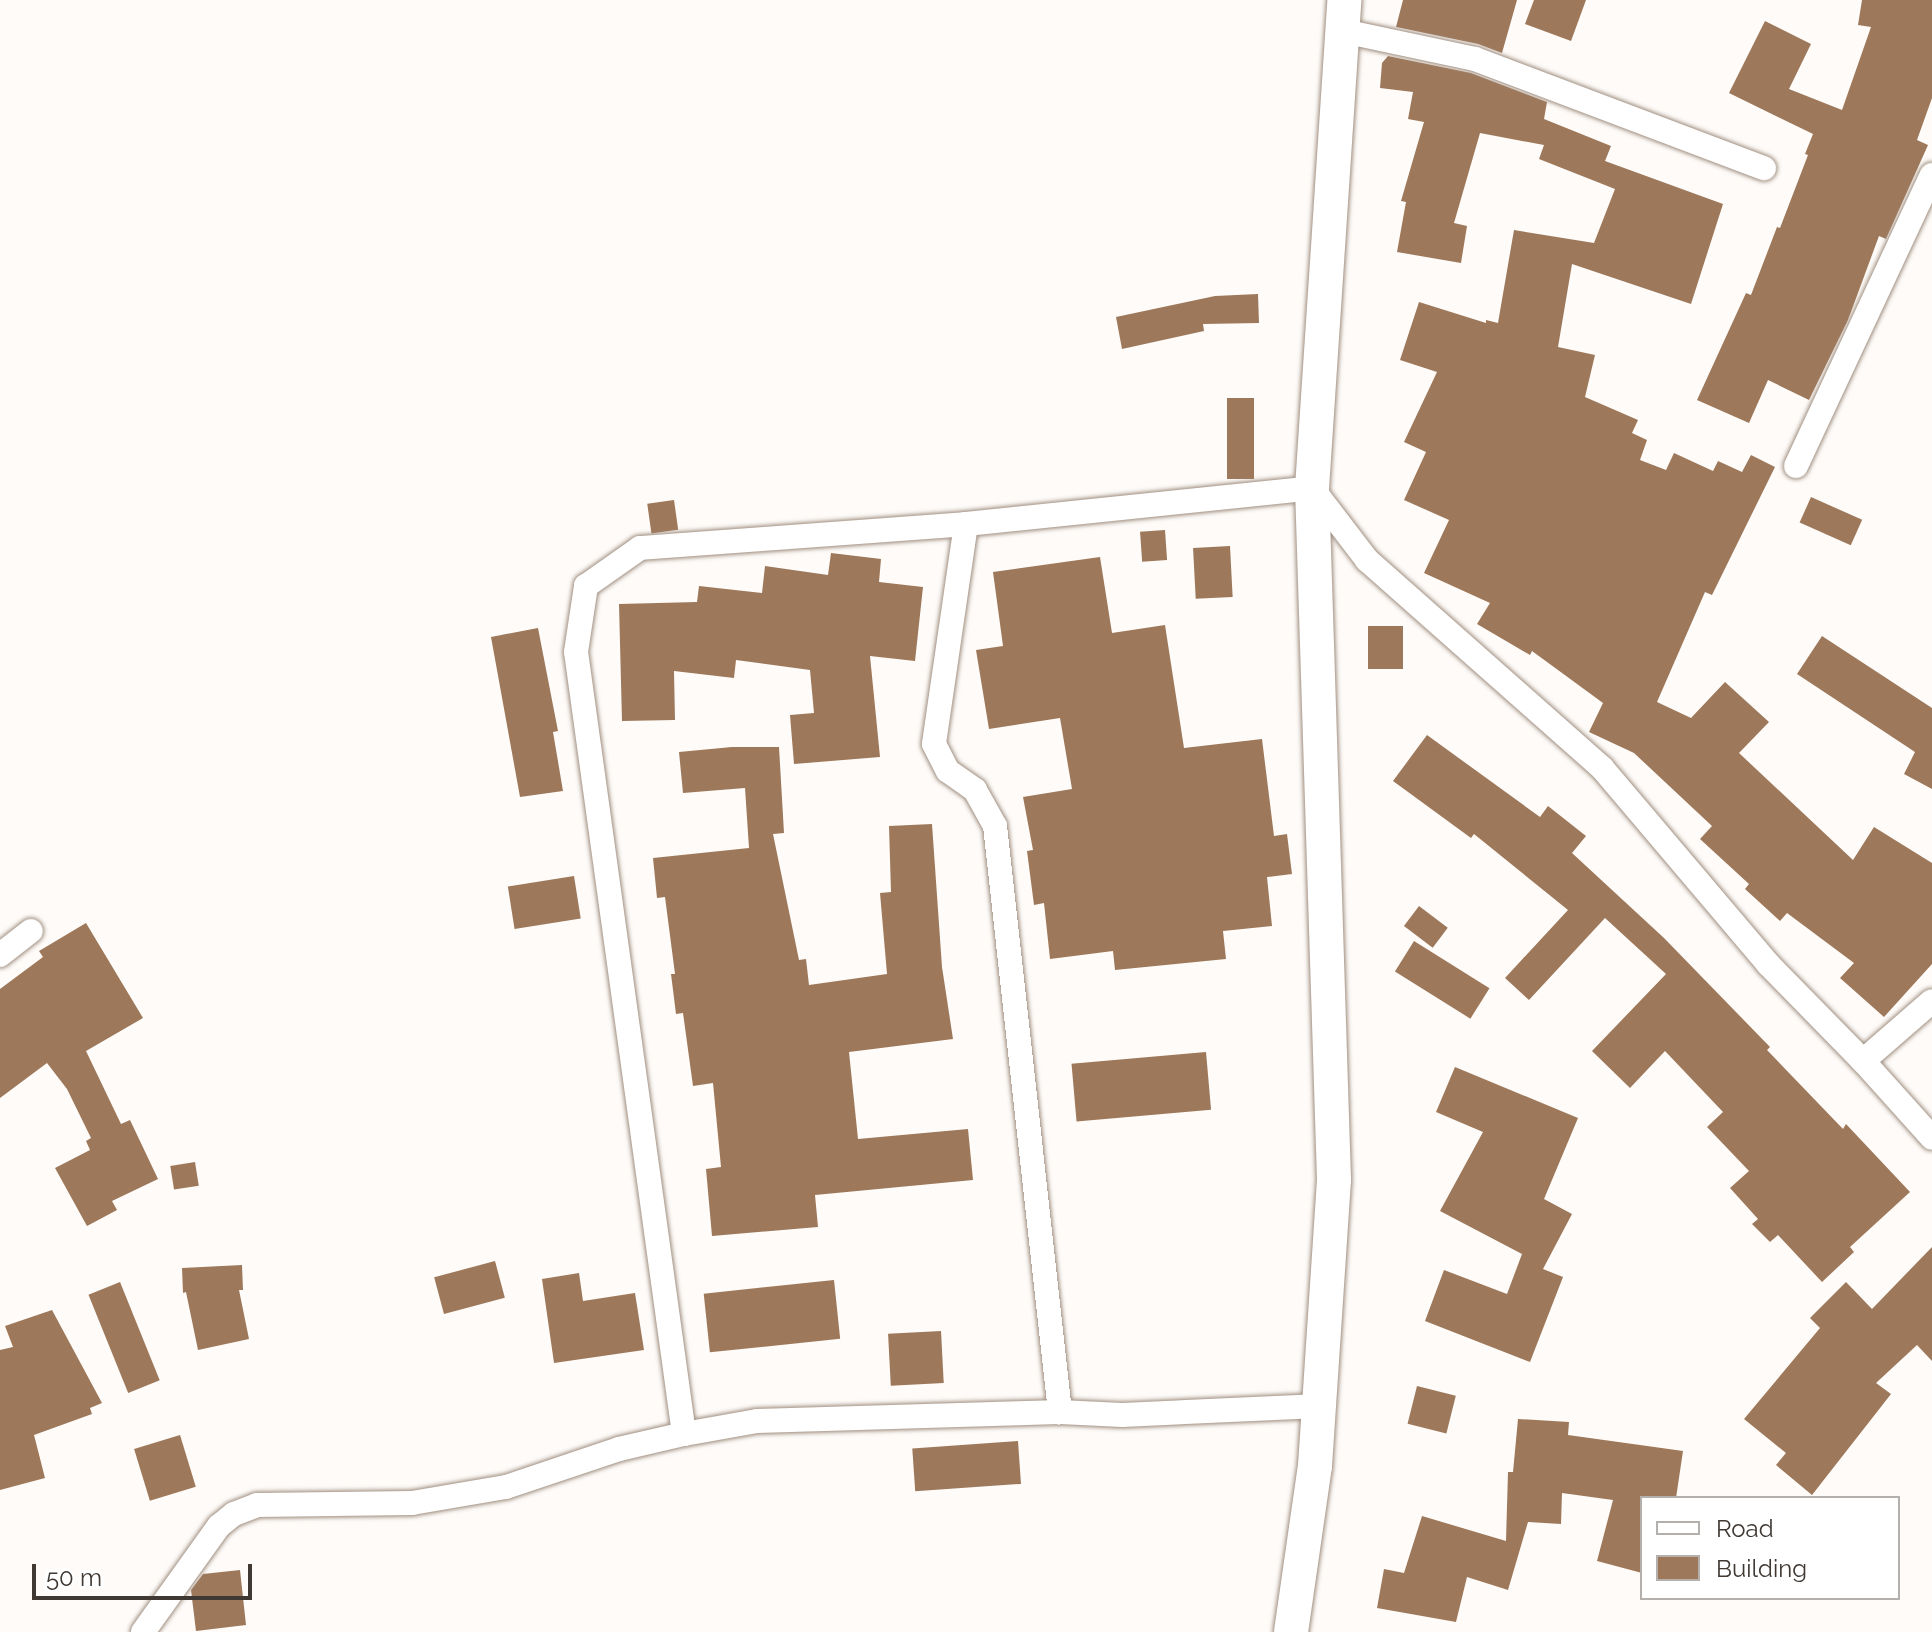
<!DOCTYPE html>
<html>
<head>
<meta charset="utf-8">
<style>
  body { margin:0 }
  #map { position:relative; width:1932px; height:1632px; overflow:hidden; background:#fefbf8; font-family:Raleway,sans-serif }
  div>[style] { position:absolute }
  [style*='--x'] { left:calc(var(--x)*1px); top:calc(var(--y)*1px); width:calc(var(--w)*1px); rotate:calc(var(--a)*1deg) }
  .building>* { inset:0; background:#9e785a; transform-origin:0 0 }
  .roads { filter:drop-shadow(0 0 2px #a08f81) drop-shadow(0 0 2px #a08f81) }
  .minor>* { height:24px; margin:-12px; padding:0 12px; transform-origin:12px; border-radius:12px; background:#fff }
  .secondary>* { height:34px; margin:-17px; padding:0 17px; transform-origin:17px; border-radius:17px; background:#fff }
  span { translate:-50% -50%; white-space:nowrap; text-align:center; line-height:1.15; -webkit-text-stroke:8px #fff; paint-order:stroke }
  .legend { position:absolute; left:1640px; top:1496px; width:260px; height:104px; box-sizing:border-box; background:#fff; border:2px solid #b3b0ad; margin:0; padding:10px 14px; list-style:none; font-size:24px; color:#403933 }
  .legend li { display:flex; align-items:center; gap:16px; height:40px }
  .legend b { width:40px; border:2px solid #b3b0ad }
  .scale { position:absolute; left:32px; top:1564px; width:220px; height:36px; box-sizing:border-box; border:4px solid #403933; border-top:0; padding-left:10px; font-size:24px; line-height:28px; white-space:nowrap; color:#403933; -webkit-text-stroke:6px #fff; paint-order:stroke }
</style>
</head>
<body>
<div id="map">
  <div class="building">
    <div style="clip-path:polygon(1403px 0,1517px 0,1502px 53px,1478px 44px,1396px 27px)"></div>
    <div style="clip-path:polygon(1534px 0,1586px 0,1571px 41px,1525px 24px)"></div>
    <div style="clip-path:polygon(1862px 0,1932px 0,1932px 98px,1917px 140px,1928px 145px,1886px 239px,1879px 236px,1848px 320px,1809px 400px,1768px 380px,1749px 423px,1697px 400px,1746px 293px,1751px 295px,1777px 227px,1780px 228px,1808px 155px,1805px 154px,1813px 134px,1729px 93px,1765px 21px,1811px 44px,1789px 89px,1842px 110px,1871px 27px,1858px 25px)"></div>
    <div style="clip-path:polygon(1388px 56px,1471px 73px,1547px 102px,1544px 119px,1611px 146px,1605px 161px,1723px 204px,1691px 304px,1572px 264px,1558px 347px,1595px 355px,1585px 397px,1638px 420px,1632px 433px,1647px 440px,1640px 460px,1666px 470px,1674px 453px,1713px 471px,1718px 461px,1742px 472px,1751px 455px,1775px 467px,1712px 595px,1705px 592px,1657px 702px,1691px 718px,1725px 682px,1769px 722px,1739px 753px,1853px 860px,1874px 827px,1932px 863px,1932px 964px,1884px 1017px,1840px 978px,1854px 963px,1787px 913px,1780px 921px,1745px 889px,1749px 884px,1700px 839px,1712px 826px,1634px 753px,1589px 732px,1603px 703px,1532px 651px,1530px 655px,1477px 624px,1490px 603px,1424px 573px,1449px 520px,1404px 500px,1426px 452px,1404px 442px,1437px 372px,1400px 360px,1419px 302px,1486px 323px,1486px 320px,1498px 323px,1514px 230px,1594px 243px,1615px 189px,1539px 159px,1544px 145px,1480px 133px,1454px 223px,1467px 226px,1461px 263px,1397px 252px,1406px 202px,1401px 201px,1424px 122px,1408px 119px,1413px 92px,1380px 88px,1382px 63px)"></div>
    <div style="clip-path:polygon(1258px 294px,1259px 323px,1203px 324px,1204px 331px,1122px 349px,1116px 317px,1215px 296px)"></div>
    <div style="left:1227px;top:398px;width:27px;height:81px"></div>
    <div style="left:1811px;top:497px;width:56px;height:28px;rotate:24deg"></div>
    <div style="left:674px;top:500px;width:30px;height:27px;rotate:82deg"></div>
    <div style="left:1165px;top:530px;width:30px;height:25px;rotate:86deg"></div>
    <div style="left:1230px;top:546px;width:51px;height:37px;rotate:87deg"></div>
    <div style="clip-path:polygon(831px 553px,881px 559px,879px 582px,923px 587px,915px 661px,870px 656px,880px 757px,794px 764px,790px 715px,814px 713px,810px 670px,736px 660px,734px 678px,674px 671px,675px 720px,622px 721px,619px 604px,697px 602px,699px 586px,762px 593px,765px 566px,828px 575px)"></div>
    <div style="clip-path:polygon(1100px 557px,1112px 633px,1165px 625px,1184px 748px,1262px 739px,1274px 836px,1287px 834px,1292px 874px,1267px 877px,1272px 926px,1223px 931px,1226px 959px,1115px 970px,1113px 951px,1050px 959px,1044px 903px,1034px 905px,1027px 851px,1033px 850px,1023px 797px,1072px 789px,1060px 718px,989px 729px,976px 650px,1003px 646px,993px 572px)"></div>
    <div style="left:1368px;top:626px;width:35px;height:43px"></div>
    <div style="clip-path:polygon(538px 628px,558px 731px,553px 732px,563px 791px,520px 797px,491px 637px)"></div>
    <div style="clip-path:polygon(1822px 636px,1932px 708px,1932px 789px,1904px 774px,1915px 752px,1797px 674px)"></div>
    <div style="clip-path:polygon(1427px 735px,1540px 817px,1548px 806px,1586px 836px,1572px 853px,1664px 938px,1770px 1047px,1767px 1050px,1843px 1129px,1846px 1124px,1910px 1192px,1850px 1247px,1854px 1252px,1822px 1282px,1778px 1235px,1770px 1242px,1752px 1224px,1758px 1219px,1730px 1188px,1749px 1171px,1707px 1127px,1723px 1112px,1665px 1051px,1630px 1088px,1592px 1051px,1666px 974px,1605px 918px,1529px 1000px,1505px 978px,1568px 910px,1474px 834px,1471px 838px,1393px 781px)"></div>
    <div style="clip-path:polygon(732px 747px,779px 747px,784px 833px,773px 834px,799px 960px,806px 959px,809px 985px,887px 974px,880px 893px,891px 892px,889px 826px,932px 824px,942px 967px,953px 1039px,849px 1052px,858px 1139px,968px 1129px,973px 1180px,815px 1195px,818px 1227px,712px 1236px,706px 1169px,721px 1167px,713px 1083px,693px 1086px,683px 1013px,676px 1014px,671px 974px,675px 974px,665px 897px,657px 898px,653px 858px,749px 848px,745px 788px,683px 793px,679px 752px)"></div>
    <div style="left:574px;top:876px;width:43px;height:67px;rotate:81deg"></div>
    <div style="left:1419px;top:906px;width:36px;height:25px;rotate:37deg"></div>
    <div style="clip-path:polygon(86px 923px,143px 1018px,86px 1051px,121px 1124px,130px 1120px,158px 1179px,112px 1201px,117px 1210px,87px 1226px,55px 1168px,90px 1150px,86px 1141px,91px 1138px,67px 1089px,47px 1063px,0 1098px,0 989px,43px 957px,39px 951px)"></div>
    <div style="left:1414px;top:941px;width:89px;height:36px;rotate:32deg"></div>
    <div style="left:1206px;top:1052px;width:58px;height:135px;rotate:85deg"></div>
    <div style="clip-path:polygon(1455px 1067px,1578px 1118px,1544px 1199px,1572px 1214px,1543px 1269px,1563px 1277px,1530px 1362px,1425px 1321px,1444px 1270px,1507px 1294px,1522px 1254px,1440px 1211px,1483px 1132px,1436px 1112px)"></div>
    <div style="left:195px;top:1162px;width:24px;height:25px;rotate:81deg"></div>
    <div style="clip-path:polygon(1932px 1247px,1932px 1361px,1917px 1345px,1876px 1383px,1891px 1394px,1812px 1495px,1776px 1465px,1786px 1453px,1744px 1419px,1820px 1328px,1810px 1318px,1846px 1282px,1872px 1309px)"></div>
    <div style="left:495px;top:1261px;width:38px;height:63px;rotate:75deg"></div>
    <div style="clip-path:polygon(242px 1265px,243px 1290px,239px 1290px,249px 1339px,198px 1350px,186px 1292px,183px 1293px,182px 1268px)"></div>
    <div style="clip-path:polygon(579px 1273px,583px 1301px,635px 1293px,644px 1350px,554px 1363px,542px 1279px)"></div>
    <div style="left:834px;top:1280px;width:59px;height:131px;rotate:84deg"></div>
    <div style="left:120px;top:1282px;width:106px;height:34px;rotate:68deg"></div>
    <div style="clip-path:polygon(52px 1310px,102px 1403px,90px 1408px,92px 1414px,34px 1435px,45px 1478px,0 1490px,0 1350px,13px 1347px,5px 1326px)"></div>
    <div style="left:941px;top:1331px;width:52px;height:53px;rotate:87deg"></div>
    <div style="left:1417px;top:1386px;width:40px;height:39px;rotate:14deg"></div>
    <div style="clip-path:polygon(1518px 1419px,1569px 1422px,1568px 1435px,1683px 1451px,1676px 1498px,1642px 1498px,1642px 1573px,1597px 1561px,1613px 1500px,1562px 1493px,1561px 1524px,1528px 1522px,1508px 1590px,1467px 1577px,1456px 1622px,1377px 1608px,1384px 1569px,1404px 1573px,1422px 1516px,1506px 1541px,1508px 1472px,1513px 1472px)"></div>
    <div style="left:180px;top:1435px;width:54px;height:48px;rotate:73deg"></div>
    <div style="left:1018px;top:1441px;width:43px;height:106px;rotate:86deg"></div>
    <div style="clip-path:polygon(240px 1570px,246px 1625px,196px 1631px,191px 1590px,203px 1574px)"></div>
  </div>
  <div class="roads">
    <div class="minor">
      <div style="--x:1343;--y:31;--w:135;--a:12"></div>
      <div style="--x:1475;--y:59;--w:309;--a:20.7"></div>
      <div style="--x:1796;--y:466;--w:321;--a:-65"></div>
      <div style="--x:966;--y:524;--w:222;--a:98.3"></div>
      <div style="--x:934;--y:744;--w:30;--a:63"></div>
      <div style="--x:948;--y:771;--w:33;--a:35"></div>
      <div style="--x:975;--y:790;--w:41;--a:60.9"></div>
      <div style="--x:995;--y:826;--w:590;--a:83.67"></div>
      <div style="--x:0;--y:955;--w:39;--a:-38"></div>
      <div style="--x:1863;--y:1061;--w:91;--a:-41"></div>
      <div style="--x:1320;--y:1406;--w:198;--a:177.4"></div>
      <div style="--x:1122;--y:1415;--w:62;--a:-177.2"></div>
      <div style="--x:1060;--y:1412;--w:303;--a:178.3"></div>
      <div style="--x:757;--y:1421;--w:74;--a:169.9"></div>
      <div style="--x:684;--y:1434;--w:789;--a:-97.86"></div>
      <div style="--x:576;--y:652;--w:67;--a:-81.4"></div>
      <div style="--x:586;--y:586;--w:66;--a:-35.1"></div>
      <div style="--x:640;--y:548;--w:327;--a:-4.2"></div>
      <div style="--x:966;--y:524;--w:348;--a:-5.9"></div>
      <div style="--x:1312;--y:488;--w:91;--a:52.6"></div>
      <div style="--x:1367;--y:560;--w:314;--a:41.5"></div>
      <div style="--x:1602;--y:768;--w:257;--a:49.7"></div>
      <div style="--x:1768;--y:964;--w:136;--a:45.6"></div>
      <div style="--x:1863;--y:1061;--w:103;--a:48.1"></div>
      <div style="--x:143;--y:1632;--w:130;--a:-54.4"></div>
      <div style="--x:219;--y:1526;--w:19;--a:-39"></div>
      <div style="--x:234;--y:1514;--w:25;--a:-21"></div>
      <div style="--x:257;--y:1505;--w:155;--a:-0.7"></div>
      <div style="--x:412;--y:1503;--w:95;--a:-9.7"></div>
      <div style="--x:506;--y:1487;--w:119;--a:-18.6"></div>
      <div style="--x:619;--y:1449;--w:67;--a:-13"></div>
    </div>
    <div class="secondary">
      <div style="--x:1291;--y:1632;--w:168;--a:-81.8"></div>
      <div style="--x:1315;--y:1466;--w:287;--a:-86.2"></div>
      <div style="--x:1334;--y:1180;--w:692;--a:-91.82"></div>
      <div style="--x:1312;--y:488;--w:489;--a:-86.2"></div>
    </div>
  </div>
  <ul class="legend">
  <li><b style="height:10px;background:#fff"></b>Road</li>
  <li><b style="height:22px;background:#9e785a"></b>Building</li>
  </ul>
  <div class="scale">50 m</div>
</div>
</body>
</html>
